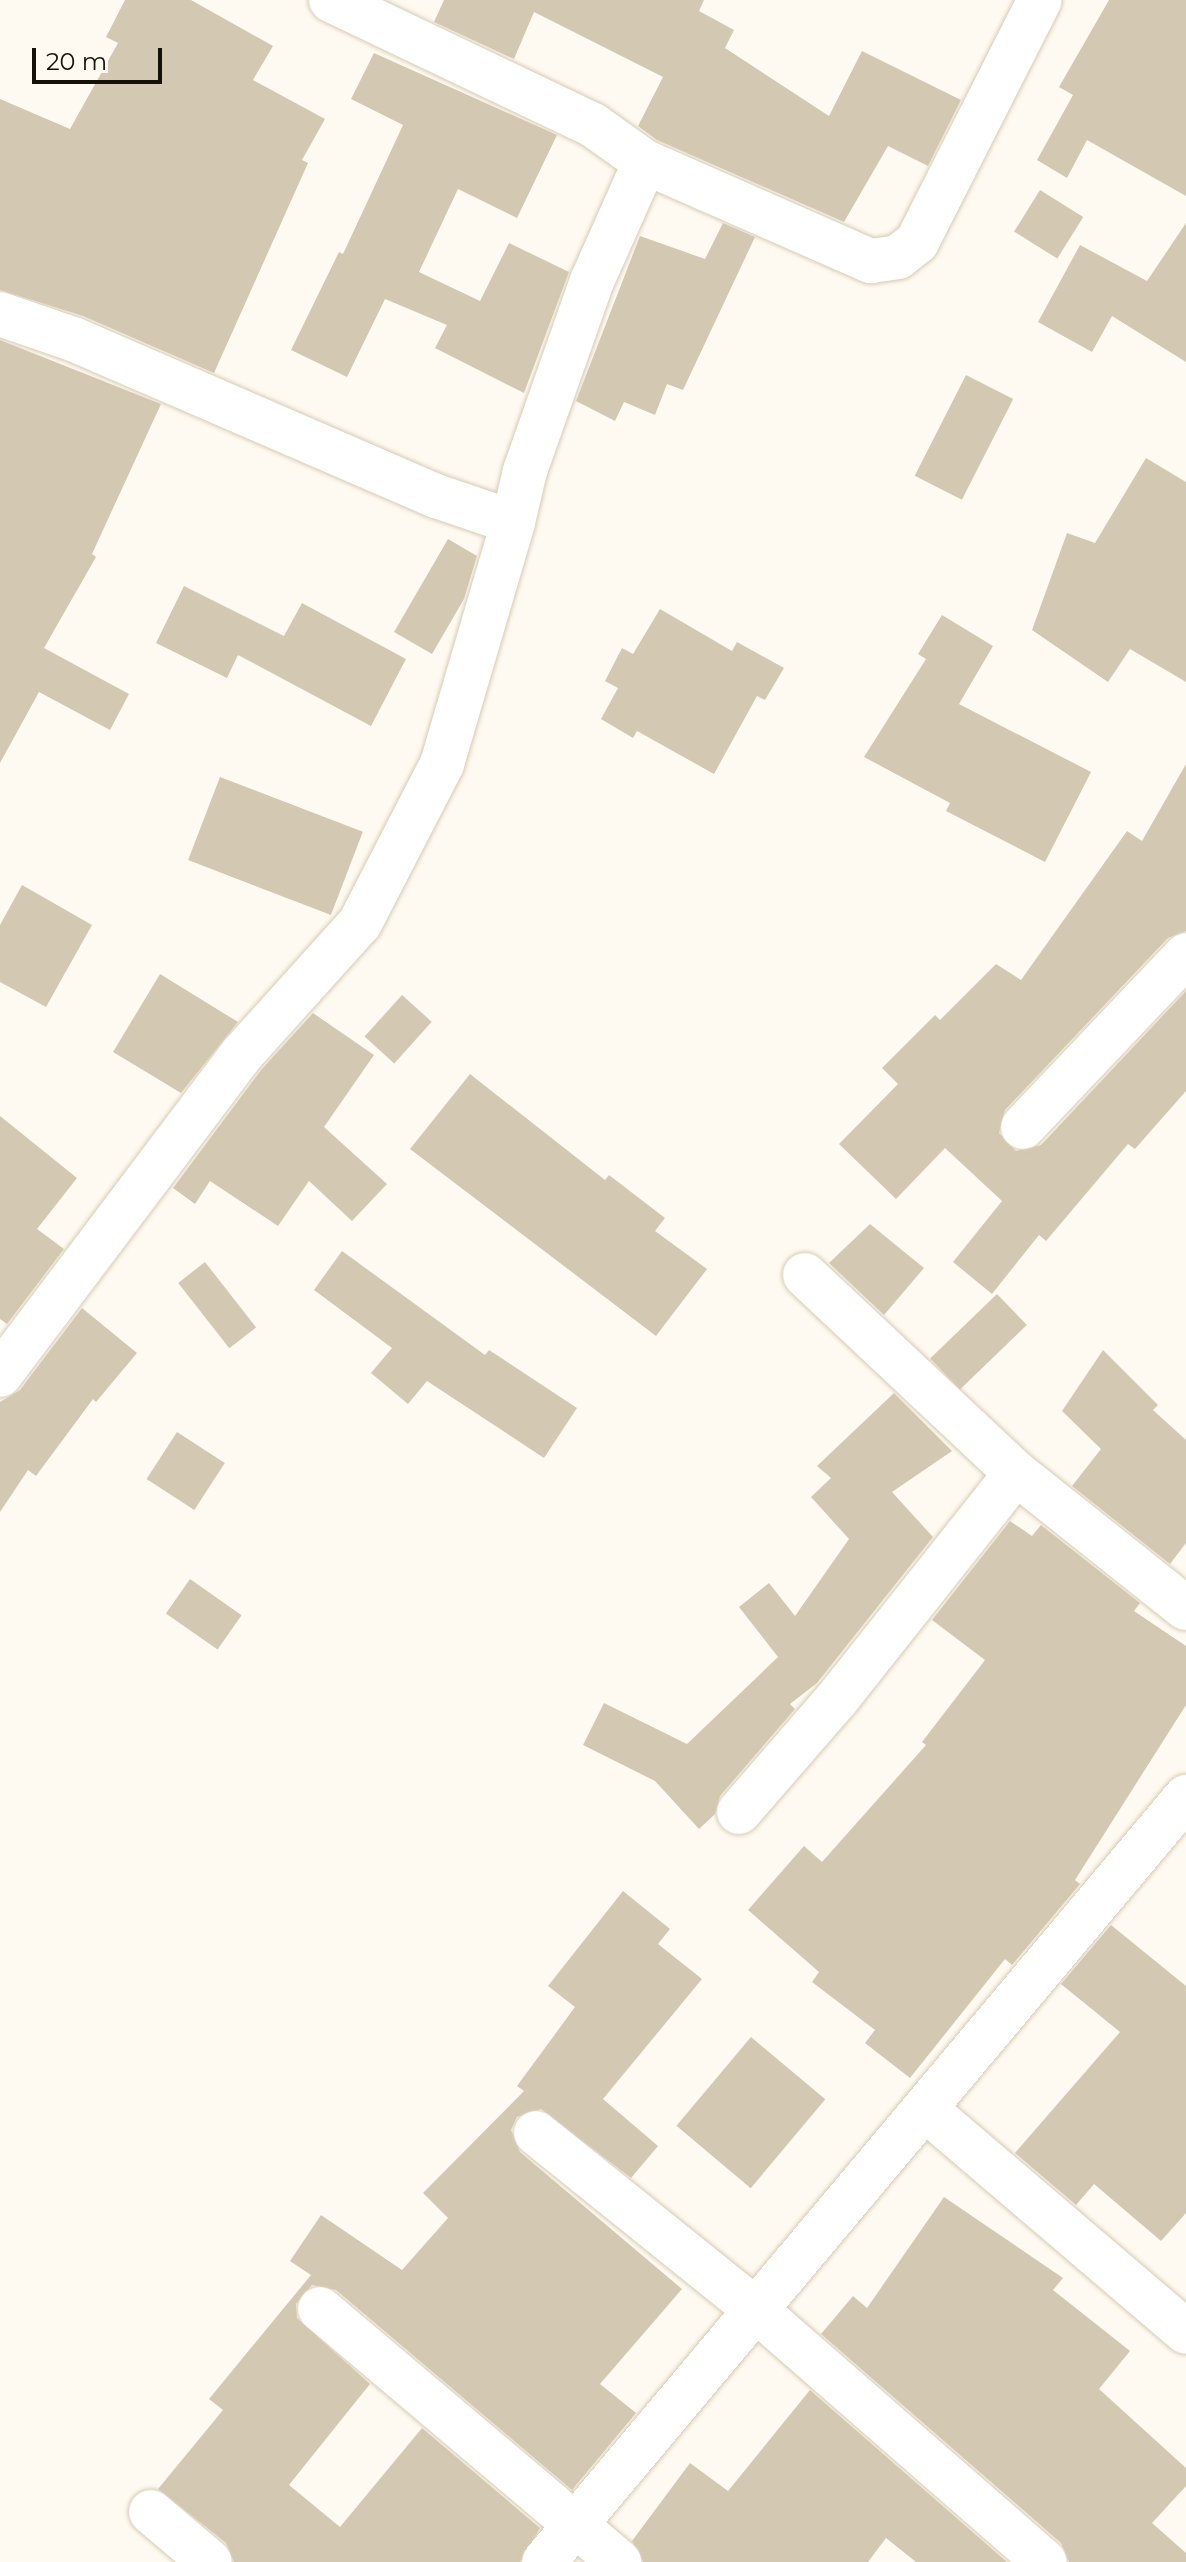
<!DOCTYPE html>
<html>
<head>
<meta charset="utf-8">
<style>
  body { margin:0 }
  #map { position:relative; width:1186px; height:2562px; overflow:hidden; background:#fffaf1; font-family:Montserrat,sans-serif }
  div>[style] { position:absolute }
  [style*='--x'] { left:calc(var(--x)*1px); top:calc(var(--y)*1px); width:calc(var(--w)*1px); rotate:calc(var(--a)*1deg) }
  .building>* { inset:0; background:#d3c8b1; transform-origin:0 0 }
  .roads { filter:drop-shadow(0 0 2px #d6cbb4) drop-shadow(0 0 2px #d6cbb4) }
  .minor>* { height:44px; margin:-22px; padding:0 22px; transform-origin:22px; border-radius:22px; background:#fff }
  span { translate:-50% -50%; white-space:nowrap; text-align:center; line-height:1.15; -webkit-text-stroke:8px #fffaf1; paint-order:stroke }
  .scale { position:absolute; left:32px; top:48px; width:130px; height:36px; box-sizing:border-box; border:4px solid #151109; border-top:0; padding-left:10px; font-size:24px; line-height:28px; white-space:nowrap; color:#151109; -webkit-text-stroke:6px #fffaf1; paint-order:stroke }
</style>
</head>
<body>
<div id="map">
  <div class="building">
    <div style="clip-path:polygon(125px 0,191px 0,273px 46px,253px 80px,325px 119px,302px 160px,308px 163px,214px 373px,83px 316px,0 290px,0 99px,70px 129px,118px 43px,106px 37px)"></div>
    <div style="clip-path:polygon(444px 0,704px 0,699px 11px,734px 30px,725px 48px,829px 116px,862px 51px,961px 100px,928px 166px,888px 146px,844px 222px,657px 140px,638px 126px,663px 77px,534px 12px,514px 59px,434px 22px)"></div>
    <div style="clip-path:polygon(1109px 0,1186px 0,1186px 196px,1087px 140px,1067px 178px,1037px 160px,1073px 95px,1059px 87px)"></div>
    <div style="clip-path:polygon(374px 53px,557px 135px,517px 218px,458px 189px,419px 272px,480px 301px,509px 243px,569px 272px,524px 393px,435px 348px,447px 325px,385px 299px,347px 377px,291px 350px,339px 252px,343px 254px,403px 125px,351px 99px)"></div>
    <div style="left:1040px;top:190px;width:51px;height:49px;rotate:32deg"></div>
    <div style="clip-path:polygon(723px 223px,755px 237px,683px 390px,667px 384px,655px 415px,624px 402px,615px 421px,576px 401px,640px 236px,705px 259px)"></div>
    <div style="clip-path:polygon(1186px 223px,1186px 362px,1112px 316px,1092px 352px,1038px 322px,1080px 245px,1147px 281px)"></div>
    <div style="clip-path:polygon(0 340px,161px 404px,92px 554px,96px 557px,44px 648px,129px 694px,110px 730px,39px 692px,0 763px)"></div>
    <div style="left:966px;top:375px;width:53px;height:113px;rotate:27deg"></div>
    <div style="clip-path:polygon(1146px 458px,1186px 482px,1186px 682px,1130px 649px,1108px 682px,1032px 630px,1067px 533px,1095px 543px)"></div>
    <div style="clip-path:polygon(448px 539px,477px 556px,464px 599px,432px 654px,394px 632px)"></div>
    <div style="clip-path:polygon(184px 586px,284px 636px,302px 603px,406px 659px,371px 726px,238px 655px,227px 678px,156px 643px)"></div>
    <div style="clip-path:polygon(660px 609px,732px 651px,737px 642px,784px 668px,765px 700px,757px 696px,714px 774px,637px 731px,633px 738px,601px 719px,618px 688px,605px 681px,622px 648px,633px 654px)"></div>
    <div style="clip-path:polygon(942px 615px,993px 646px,959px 704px,1091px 772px,1045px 862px,946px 811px,950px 803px,864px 757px,926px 659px,918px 654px)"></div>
    <div style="clip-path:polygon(1186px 764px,1186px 931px,1168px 938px,1005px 1110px,999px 1133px,1016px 1151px,1041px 1145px,1186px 991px,1186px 1091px,1135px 1149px,1128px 1144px,1046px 1241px,1039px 1235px,992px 1294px,953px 1262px,1002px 1201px,945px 1148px,896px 1199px,839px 1144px,898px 1084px,882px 1068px,935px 1015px,940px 1020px,996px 964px,1021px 980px,1127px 831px,1142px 841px)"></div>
    <div style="left:220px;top:777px;width:153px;height:89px;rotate:21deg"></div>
    <div style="clip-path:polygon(22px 885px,92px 925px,46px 1007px,0 982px,0 925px)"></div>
    <div style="clip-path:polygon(160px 974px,238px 1022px,181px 1093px,113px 1052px)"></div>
    <div style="left:402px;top:995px;width:40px;height:56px;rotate:42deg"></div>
    <div style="clip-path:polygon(313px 1013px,374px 1055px,324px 1127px,387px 1184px,352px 1221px,309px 1181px,278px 1226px,210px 1181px,195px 1204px,173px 1188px,261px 1070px)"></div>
    <div style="clip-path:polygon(470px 1074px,605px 1180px,609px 1175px,665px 1218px,655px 1231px,707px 1269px,656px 1336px,410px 1149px)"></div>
    <div style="clip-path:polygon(0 1116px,77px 1178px,37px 1229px,64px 1249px,7px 1324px,0 1319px)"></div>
    <div style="clip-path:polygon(870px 1224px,924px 1268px,884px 1315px,829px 1263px)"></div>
    <div style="clip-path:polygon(342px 1251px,485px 1355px,489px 1350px,577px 1408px,544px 1458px,427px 1381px,408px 1404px,371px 1373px,392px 1348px,314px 1290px)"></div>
    <div style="left:205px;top:1262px;width:83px;height:34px;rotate:52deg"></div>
    <div style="left:997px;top:1294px;width:43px;height:93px;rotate:46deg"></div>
    <div style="clip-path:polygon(82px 1308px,137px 1353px,96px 1402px,93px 1399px,36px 1476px,28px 1470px,0 1512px,0 1402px,20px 1390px)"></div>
    <div style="clip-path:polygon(1103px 1350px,1158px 1405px,1153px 1410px,1186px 1440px,1186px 1543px,1170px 1564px,1072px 1486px,1101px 1449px,1062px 1411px)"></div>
    <div style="clip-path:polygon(894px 1393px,952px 1451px,892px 1492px,933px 1537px,817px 1683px,790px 1704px,795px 1709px,720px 1796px,715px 1814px,699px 1829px,655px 1781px,583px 1745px,604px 1703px,687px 1744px,778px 1657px,739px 1607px,769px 1583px,795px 1616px,849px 1539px,811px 1497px,831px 1478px,817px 1466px)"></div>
    <div style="left:177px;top:1432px;width:57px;height:56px;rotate:33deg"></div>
    <div style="clip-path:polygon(1010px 1521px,1032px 1536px,1041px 1525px,1140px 1603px,1134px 1611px,1186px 1646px,1186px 1705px,1075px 1880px,1080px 1884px,1012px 1965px,1005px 1959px,910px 2078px,865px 2043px,875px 2030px,812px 1982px,819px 1972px,748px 1910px,804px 1846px,822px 1862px,926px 1745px,922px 1742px,985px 1660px,932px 1620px)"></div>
    <div style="left:190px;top:1579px;width:63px;height:42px;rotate:35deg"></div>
    <div style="clip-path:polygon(623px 1891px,670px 1929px,658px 1944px,702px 1979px,603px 2099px,658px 2146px,631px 2178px,541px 2109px,517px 2117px,511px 2130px,520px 2152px,682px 2289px,600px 2384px,636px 2413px,572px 2490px,336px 2290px,312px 2285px,296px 2304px,297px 2318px,370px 2384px,289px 2485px,340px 2527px,422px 2428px,540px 2528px,520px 2562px,234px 2562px,226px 2543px,158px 2489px,223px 2410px,209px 2399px,311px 2275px,290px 2261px,321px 2215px,402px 2270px,448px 2218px,423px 2193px,524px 2091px,517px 2086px,575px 2007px,548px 1986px)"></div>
    <div style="clip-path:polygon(1111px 1925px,1186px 1986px,1186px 2213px,1161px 2241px,1094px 2184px,1076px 2205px,1015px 2153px,1120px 2032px,1061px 1984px)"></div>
    <div style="left:751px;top:2037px;width:97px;height:116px;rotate:40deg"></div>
    <div style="clip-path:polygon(944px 2197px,1063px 2278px,1053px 2290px,1130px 2351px,1099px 2389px,1186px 2468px,1186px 2486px,1152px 2523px,1186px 2553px,1186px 2562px,1069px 2562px,1061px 2543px,821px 2334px,853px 2296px,867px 2308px)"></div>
    <div style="clip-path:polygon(810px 2390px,1007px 2562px,916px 2562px,886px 2538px,868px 2562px,643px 2562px,632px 2541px,690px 2463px,728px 2491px)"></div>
  </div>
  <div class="roads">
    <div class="minor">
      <div style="--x:331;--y:0;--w:290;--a:25.5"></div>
      <div style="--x:593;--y:125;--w:64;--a:35.4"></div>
      <div style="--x:0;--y:314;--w:77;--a:18.9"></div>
      <div style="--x:73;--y:339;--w:395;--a:23.4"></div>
      <div style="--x:436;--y:496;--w:81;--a:18.7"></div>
      <div style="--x:513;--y:522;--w:52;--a:-76.8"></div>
      <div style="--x:525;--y:471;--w:201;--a:-70.6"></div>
      <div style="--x:592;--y:281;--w:130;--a:-66"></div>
      <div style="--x:645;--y:162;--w:247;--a:23.7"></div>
      <div style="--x:871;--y:261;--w:27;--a:-8"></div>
      <div style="--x:898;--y:257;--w:24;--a:-38"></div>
      <div style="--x:917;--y:242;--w:271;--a:-63.1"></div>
      <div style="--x:1023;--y:1127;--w:237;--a:-46.5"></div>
      <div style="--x:805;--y:1275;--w:289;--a:43.2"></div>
      <div style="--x:1016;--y:1473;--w:217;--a:38.5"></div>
      <div style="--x:0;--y:1375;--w:402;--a:-53"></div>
      <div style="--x:242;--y:1054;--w:176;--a:-48"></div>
      <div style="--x:360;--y:923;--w:179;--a:-62.7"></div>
      <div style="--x:442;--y:764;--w:252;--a:-73.6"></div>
      <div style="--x:739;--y:1812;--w:150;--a:-49.1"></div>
      <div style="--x:837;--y:1699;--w:288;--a:-51.6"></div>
      <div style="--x:925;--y:2109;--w:343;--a:40.5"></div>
      <div style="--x:536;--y:2133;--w:282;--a:38.8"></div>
      <div style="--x:756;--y:2310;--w:383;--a:41.1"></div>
      <div style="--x:320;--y:2309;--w:392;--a:40.2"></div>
      <div style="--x:151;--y:2512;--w:77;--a:40.3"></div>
      <div style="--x:544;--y:2562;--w:999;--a:-50"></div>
    </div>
  </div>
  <div class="scale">20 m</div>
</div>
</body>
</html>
